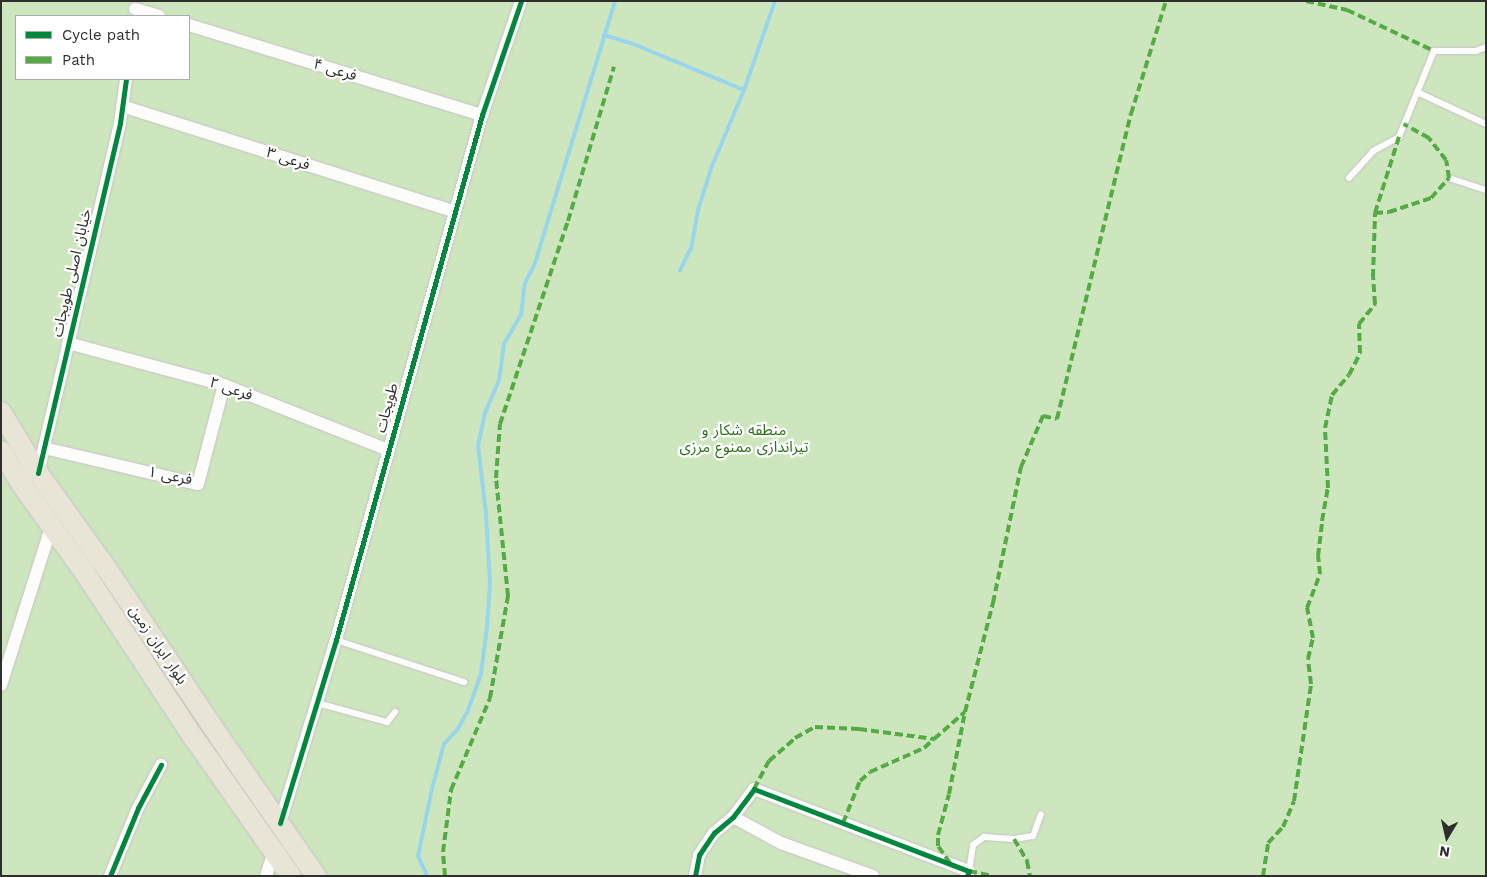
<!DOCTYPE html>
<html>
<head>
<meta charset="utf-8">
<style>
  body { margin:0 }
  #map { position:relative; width:1487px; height:877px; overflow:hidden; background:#ece8e4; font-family:"Work Sans","Noto Sans Arabic",sans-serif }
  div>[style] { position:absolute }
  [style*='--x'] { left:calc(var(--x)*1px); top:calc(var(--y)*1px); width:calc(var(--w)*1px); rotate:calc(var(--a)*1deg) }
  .green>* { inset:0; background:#cee6be }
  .stream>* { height:4px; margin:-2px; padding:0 2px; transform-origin:2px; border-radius:2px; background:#99d6ec }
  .roads { filter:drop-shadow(0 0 1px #c5c4c5) drop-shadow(0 0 1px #c5c4c5) }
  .service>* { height:6px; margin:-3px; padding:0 3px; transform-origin:3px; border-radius:3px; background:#fcfcfb }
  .minor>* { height:12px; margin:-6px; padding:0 6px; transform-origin:6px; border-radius:6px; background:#fcfcfb }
  .primary>* { height:20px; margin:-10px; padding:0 10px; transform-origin:10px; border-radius:10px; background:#e8e4d6 }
  .quiet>* { height:4px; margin-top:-2px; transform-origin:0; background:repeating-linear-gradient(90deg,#54ab44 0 8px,transparent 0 12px) }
  .cycleway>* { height:5px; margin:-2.5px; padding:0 2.5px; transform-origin:2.5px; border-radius:2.5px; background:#00873e }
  span { translate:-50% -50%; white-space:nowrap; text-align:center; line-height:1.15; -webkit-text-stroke:4.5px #fff; paint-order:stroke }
  .street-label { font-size:15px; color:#2e2e2e }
  .park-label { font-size:15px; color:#2c6e1b }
  .frame { position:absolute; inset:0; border:2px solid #2e2e2e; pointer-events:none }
  .legend { position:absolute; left:15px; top:15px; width:175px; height:65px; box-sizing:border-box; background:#fff; border:1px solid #ababab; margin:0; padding:6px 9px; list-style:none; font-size:15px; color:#2e2e2e }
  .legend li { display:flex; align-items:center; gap:10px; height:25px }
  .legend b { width:25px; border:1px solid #ababab }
  .north { position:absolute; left:1422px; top:812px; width:50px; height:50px; -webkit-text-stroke:4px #fff; paint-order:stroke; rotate:189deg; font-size:14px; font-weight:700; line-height:20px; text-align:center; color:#2e2e2e }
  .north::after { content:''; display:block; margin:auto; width:18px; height:22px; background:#2e2e2e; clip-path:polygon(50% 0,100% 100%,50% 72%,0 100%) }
</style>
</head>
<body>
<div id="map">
  <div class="green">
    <div style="clip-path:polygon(evenodd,1px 1px,1486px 1px,1486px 876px,1px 876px,1px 1px,16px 16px,189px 16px,189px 79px,16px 79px,16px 16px)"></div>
  </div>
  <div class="stream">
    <div style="--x:604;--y:35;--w:28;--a:17"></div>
    <div style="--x:631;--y:43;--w:122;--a:22.6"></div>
    <div style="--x:744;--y:90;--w:82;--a:112.8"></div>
    <div style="--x:712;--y:166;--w:46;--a:107.7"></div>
    <div style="--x:698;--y:210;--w:39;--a:100"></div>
    <div style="--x:691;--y:248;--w:25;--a:116"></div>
    <div style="--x:744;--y:90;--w:94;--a:-70.8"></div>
    <div style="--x:427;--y:876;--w:22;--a:-114"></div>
    <div style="--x:418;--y:856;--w:68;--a:-78.2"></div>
    <div style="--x:432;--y:789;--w:47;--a:-75.1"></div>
    <div style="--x:444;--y:744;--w:21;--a:-47"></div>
    <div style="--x:458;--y:729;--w:21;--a:-62"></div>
    <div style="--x:468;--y:710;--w:38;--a:-70"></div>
    <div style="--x:481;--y:674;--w:47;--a:-82.7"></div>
    <div style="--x:487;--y:627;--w:44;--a:-86.1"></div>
    <div style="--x:490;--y:583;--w:70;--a:-93.3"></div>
    <div style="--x:486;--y:513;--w:67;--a:-96.8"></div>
    <div style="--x:478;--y:446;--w:34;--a:-78"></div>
    <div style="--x:485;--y:413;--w:36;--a:-67"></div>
    <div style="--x:499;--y:380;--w:36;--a:-82"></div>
    <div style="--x:504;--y:344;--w:34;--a:-60"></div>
    <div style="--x:521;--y:315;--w:32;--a:-83"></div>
    <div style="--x:525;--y:283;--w:22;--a:-63"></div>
    <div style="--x:535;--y:263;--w:274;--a:-73"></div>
  </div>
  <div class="roads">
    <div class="service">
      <div style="--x:1417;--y:92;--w:76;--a:24.9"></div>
      <div style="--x:1349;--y:178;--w:36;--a:-48"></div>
      <div style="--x:1373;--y:151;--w:30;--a:-28"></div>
      <div style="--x:1399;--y:137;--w:93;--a:-67.9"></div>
      <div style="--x:1434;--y:51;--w:42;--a:0"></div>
      <div style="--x:1476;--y:51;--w:11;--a:-22"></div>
      <div style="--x:1449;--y:178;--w:39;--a:18"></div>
      <div style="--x:336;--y:640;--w:135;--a:18.2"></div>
      <div style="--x:317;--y:703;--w:73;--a:15.2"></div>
      <div style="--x:387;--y:722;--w:13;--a:-51"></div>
      <div style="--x:969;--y:871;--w:26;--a:-81"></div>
      <div style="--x:973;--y:845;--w:14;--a:-36"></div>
      <div style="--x:984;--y:837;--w:30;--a:4"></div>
      <div style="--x:1014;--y:839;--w:19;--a:-9"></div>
      <div style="--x:1033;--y:836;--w:23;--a:-70"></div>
    </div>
    <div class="minor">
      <div style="--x:135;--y:9;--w:25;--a:16"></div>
      <div style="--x:189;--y:25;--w:307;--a:17.1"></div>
      <div style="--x:122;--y:106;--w:348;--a:17.6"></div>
      <div style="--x:68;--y:343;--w:162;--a:15.1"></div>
      <div style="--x:224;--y:385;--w:176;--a:21.6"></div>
      <div style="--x:44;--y:448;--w:158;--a:13.2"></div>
      <div style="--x:198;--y:484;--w:102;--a:-75.3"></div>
      <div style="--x:38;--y:473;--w:359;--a:-76.8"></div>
      <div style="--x:120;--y:123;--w:44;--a:-82.2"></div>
      <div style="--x:1;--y:685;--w:166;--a:-72.4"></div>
      <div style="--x:733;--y:817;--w:55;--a:28.4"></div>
      <div style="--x:781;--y:843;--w:98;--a:19.7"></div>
      <div style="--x:280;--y:823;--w:191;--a:-73"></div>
      <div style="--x:336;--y:640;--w:545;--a:-74.46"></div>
      <div style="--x:482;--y:115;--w:120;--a:-71.1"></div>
      <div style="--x:110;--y:876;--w:74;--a:-67.6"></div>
      <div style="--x:138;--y:808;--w:49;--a:-61.9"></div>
      <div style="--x:266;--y:876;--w:25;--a:-72"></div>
      <div style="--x:695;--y:876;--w:21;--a:-79"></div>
      <div style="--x:699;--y:855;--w:27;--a:-56"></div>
      <div style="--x:714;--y:833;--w:25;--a:-40"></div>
      <div style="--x:733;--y:817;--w:35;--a:-53"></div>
      <div style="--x:754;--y:789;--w:230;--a:20.9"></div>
      <div style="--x:969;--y:871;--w:5;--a:112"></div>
    </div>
    <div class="primary">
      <div style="--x:1;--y:412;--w:71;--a:58.8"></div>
      <div style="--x:38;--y:473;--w:118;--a:54.3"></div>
      <div style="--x:107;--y:569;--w:203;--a:56.2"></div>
      <div style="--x:220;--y:738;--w:168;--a:55.2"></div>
      <div style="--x:1;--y:451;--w:40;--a:58"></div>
      <div style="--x:22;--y:485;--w:108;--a:54.4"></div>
      <div style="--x:85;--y:573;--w:198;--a:56.6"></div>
      <div style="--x:194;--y:738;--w:169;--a:54.9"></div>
    </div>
  </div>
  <div class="quiet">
    <div style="--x:1306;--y:1;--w:42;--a:12.4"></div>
    <div style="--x:1347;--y:10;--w:96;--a:25.2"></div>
    <div style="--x:1375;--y:213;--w:14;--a:-4"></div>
    <div style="--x:1389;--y:212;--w:44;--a:-18.4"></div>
    <div style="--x:1431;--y:198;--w:27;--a:-48"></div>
    <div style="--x:1449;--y:178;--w:18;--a:-99"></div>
    <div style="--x:1446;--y:160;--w:28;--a:-128"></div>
    <div style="--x:1429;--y:138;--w:29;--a:-151"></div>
    <div style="--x:754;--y:789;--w:32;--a:-62"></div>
    <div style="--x:769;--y:761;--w:35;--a:-41"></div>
    <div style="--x:795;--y:738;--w:23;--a:-29"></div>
    <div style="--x:815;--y:727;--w:44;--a:2.6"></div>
    <div style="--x:859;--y:729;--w:76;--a:7.6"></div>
    <div style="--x:934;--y:739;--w:41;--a:-41.1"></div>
    <div style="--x:843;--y:823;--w:45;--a:-68"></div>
    <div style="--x:860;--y:781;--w:13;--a:-42"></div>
    <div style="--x:870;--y:772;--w:59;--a:-24"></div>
    <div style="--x:924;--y:748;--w:13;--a:-42"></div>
    <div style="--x:1014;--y:839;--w:26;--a:59"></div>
    <div style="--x:1027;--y:861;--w:15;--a:79"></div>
    <div style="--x:950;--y:863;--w:21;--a:-125"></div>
    <div style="--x:938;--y:846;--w:11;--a:-90"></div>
    <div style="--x:938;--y:835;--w:42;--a:-75"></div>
    <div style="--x:949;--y:794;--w:84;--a:-79"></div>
    <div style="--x:965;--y:712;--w:113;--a:-75.6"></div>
    <div style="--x:993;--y:603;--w:139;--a:-78.4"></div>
    <div style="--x:1021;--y:467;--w:56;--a:-66.7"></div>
    <div style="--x:1043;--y:416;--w:14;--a:12"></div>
    <div style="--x:1057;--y:419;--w:314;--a:-76.4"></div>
    <div style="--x:1131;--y:114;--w:118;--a:-72.8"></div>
    <div style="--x:969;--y:871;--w:24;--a:12"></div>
    <div style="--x:445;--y:876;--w:24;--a:-95"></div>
    <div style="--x:443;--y:852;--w:63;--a:-82.6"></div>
    <div style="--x:451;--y:790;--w:100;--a:-67"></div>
    <div style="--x:490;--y:698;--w:104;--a:-80"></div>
    <div style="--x:508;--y:596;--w:119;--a:-95.8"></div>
    <div style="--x:496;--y:478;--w:54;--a:-85.8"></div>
    <div style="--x:500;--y:424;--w:214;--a:-71.5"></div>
    <div style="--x:568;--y:221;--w:161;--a:-73.4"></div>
    <div style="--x:1263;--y:876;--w:33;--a:-81"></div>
    <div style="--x:1268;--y:843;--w:22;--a:-47"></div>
    <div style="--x:1283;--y:827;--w:28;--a:-67"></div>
    <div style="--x:1294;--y:801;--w:118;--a:-81.7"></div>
    <div style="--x:1311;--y:684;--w:25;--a:-97"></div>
    <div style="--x:1308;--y:659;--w:22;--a:-77"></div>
    <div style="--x:1313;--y:638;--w:31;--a:-101"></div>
    <div style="--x:1307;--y:608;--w:36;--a:-69"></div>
    <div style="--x:1320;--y:574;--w:18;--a:-96"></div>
    <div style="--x:1318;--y:556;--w:35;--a:-83"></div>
    <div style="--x:1322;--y:521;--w:34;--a:-80"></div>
    <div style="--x:1328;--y:488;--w:60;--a:-92.9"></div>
    <div style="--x:1325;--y:428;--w:34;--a:-78"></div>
    <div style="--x:1332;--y:395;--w:26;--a:-50"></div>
    <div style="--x:1349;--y:375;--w:25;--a:-63"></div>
    <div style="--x:1360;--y:353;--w:29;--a:-92"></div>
    <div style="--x:1359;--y:324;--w:26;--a:-51"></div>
    <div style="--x:1375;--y:304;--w:27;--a:-94"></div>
    <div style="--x:1373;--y:277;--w:64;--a:-88.2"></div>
    <div style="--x:1375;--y:213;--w:80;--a:-72.5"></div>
  </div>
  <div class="cycleway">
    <div style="--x:38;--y:473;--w:359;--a:-76.8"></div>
    <div style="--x:120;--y:123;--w:44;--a:-82.2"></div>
    <div style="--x:280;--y:823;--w:191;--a:-73"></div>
    <div style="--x:336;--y:640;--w:545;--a:-74.46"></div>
    <div style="--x:482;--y:115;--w:120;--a:-71.1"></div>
    <div style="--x:110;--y:876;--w:74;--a:-67.6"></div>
    <div style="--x:138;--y:808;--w:49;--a:-61.9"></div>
    <div style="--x:695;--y:876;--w:21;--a:-79"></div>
    <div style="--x:699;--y:855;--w:27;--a:-56"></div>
    <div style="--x:714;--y:833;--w:25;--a:-40"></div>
    <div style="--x:733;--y:817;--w:35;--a:-53"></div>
    <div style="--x:754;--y:789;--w:230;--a:20.9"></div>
    <div style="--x:969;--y:871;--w:5;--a:112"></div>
  </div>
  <div class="street-label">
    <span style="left:335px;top:70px;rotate:17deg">فرعی ۴</span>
    <span style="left:288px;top:159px;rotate:18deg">فرعی ۳</span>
    <span style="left:72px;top:273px;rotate:-77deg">خیابان اصلی طویجات</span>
    <span style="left:231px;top:389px;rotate:19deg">فرعی ۲</span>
    <span style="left:387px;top:408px;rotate:-75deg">طویجات</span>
    <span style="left:170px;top:476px;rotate:11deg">فرعی ۱</span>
    <span style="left:158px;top:645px;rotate:56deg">بلوار ایران زمین</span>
  </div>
  <div class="park-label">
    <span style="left:744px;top:439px">منطقه شکار و<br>تیراندازی ممنوع مرزی</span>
  </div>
  <div class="frame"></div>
  <ul class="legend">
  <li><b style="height:6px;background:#00873e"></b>Cycle path</li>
  <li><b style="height:6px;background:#54ab44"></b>Path</li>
  </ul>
  <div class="north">N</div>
</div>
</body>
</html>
